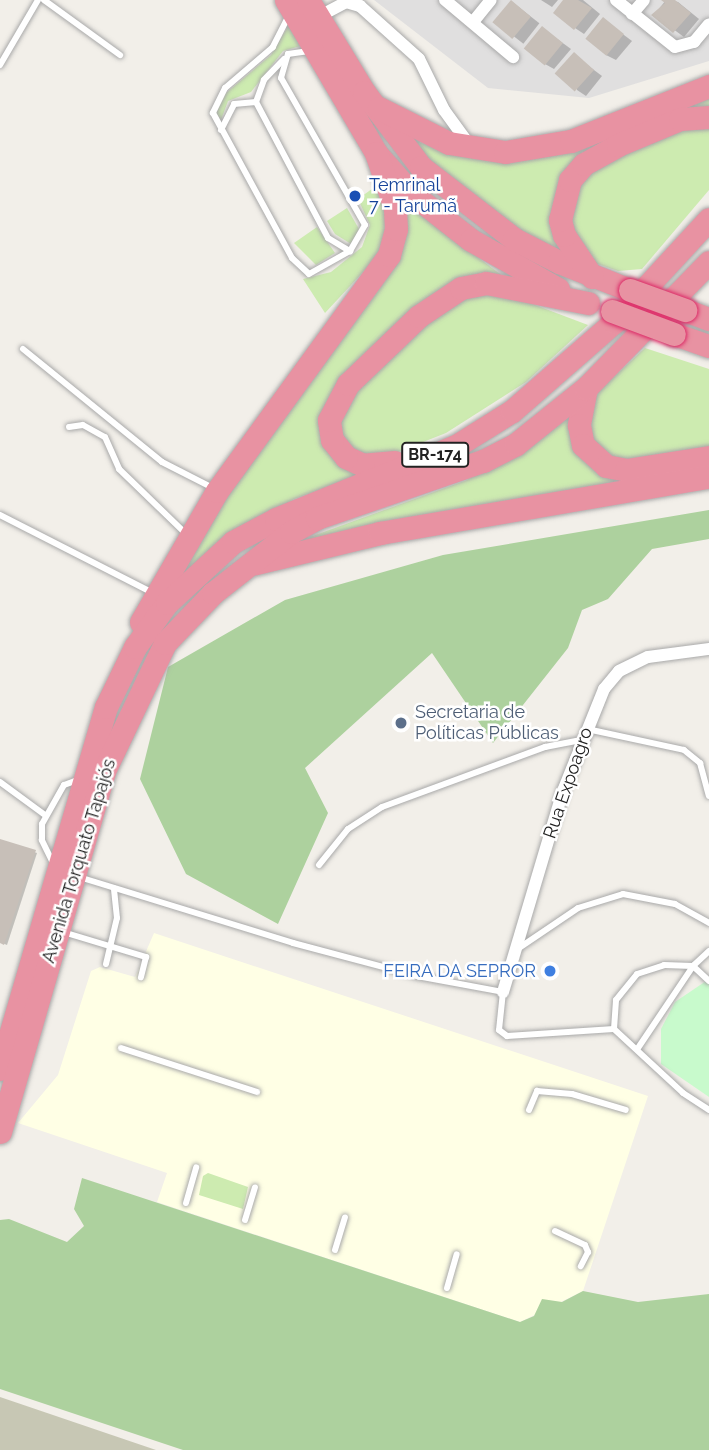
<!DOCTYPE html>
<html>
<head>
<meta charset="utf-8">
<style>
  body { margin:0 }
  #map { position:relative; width:709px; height:1450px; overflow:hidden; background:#f2efe9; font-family:Raleway,sans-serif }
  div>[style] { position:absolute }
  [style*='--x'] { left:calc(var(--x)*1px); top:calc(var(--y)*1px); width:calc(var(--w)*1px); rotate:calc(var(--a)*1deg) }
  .residential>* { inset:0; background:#e0dfdf }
  .education>* { inset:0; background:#ffffe5 }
  .construction>* { inset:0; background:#c7c7b4 }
  .grass>* { inset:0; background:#cdebb0 }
  .forest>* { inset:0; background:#add19e }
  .park>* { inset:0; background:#c8facc }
  .shadow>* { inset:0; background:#0003; transform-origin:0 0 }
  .building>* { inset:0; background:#c7bfb8; transform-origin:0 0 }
  .roads { filter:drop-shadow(0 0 2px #a9a9a9) drop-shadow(0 0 2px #a9a9a9) }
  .lane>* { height:6px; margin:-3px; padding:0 3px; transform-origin:3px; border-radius:3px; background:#fff }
  .street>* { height:12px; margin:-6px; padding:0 6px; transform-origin:6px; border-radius:6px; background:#fff }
  .highway>* { height:23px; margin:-11.5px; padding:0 11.5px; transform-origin:11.5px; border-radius:11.5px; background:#e892a2 }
  .bridges { filter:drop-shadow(0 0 2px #dc2a67) drop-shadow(0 0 2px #dc2a67) }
  .highway-bridge>* { height:23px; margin:-11.5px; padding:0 11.5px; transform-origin:11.5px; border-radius:11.5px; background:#e892a2 }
  .dots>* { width:19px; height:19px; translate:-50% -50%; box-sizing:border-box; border:4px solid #fff; border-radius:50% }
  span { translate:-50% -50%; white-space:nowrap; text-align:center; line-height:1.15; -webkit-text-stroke:5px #fff; paint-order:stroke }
  .shield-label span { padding:2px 5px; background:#fff; border:2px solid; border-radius:5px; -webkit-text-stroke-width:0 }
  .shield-label { font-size:16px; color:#222; font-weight:700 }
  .transit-label { font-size:18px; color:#164399 }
  .left { translate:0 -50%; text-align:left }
  .service-label { font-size:18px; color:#4e5e75 }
  .street-label { font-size:18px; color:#222 }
  .shop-label { font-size:18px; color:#366cbe }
  .right { translate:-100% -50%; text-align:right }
</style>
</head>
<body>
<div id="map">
  <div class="residential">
    <div style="clip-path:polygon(374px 0,709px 0,709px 61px,589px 98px,488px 88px)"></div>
  </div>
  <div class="education">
    <div style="clip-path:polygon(154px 933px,648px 1096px,583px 1291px,520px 1322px,157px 1202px,167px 1173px,18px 1123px,58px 1075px,91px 971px,100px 967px,135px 977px)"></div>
  </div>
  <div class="construction">
    <div style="clip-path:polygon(0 1397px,156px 1450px,0 1450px)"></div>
  </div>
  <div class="grass">
    <div style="clip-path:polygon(290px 23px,304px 45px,283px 51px,251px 92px,228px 101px,221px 120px,216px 113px,226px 93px,271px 55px)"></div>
    <div style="clip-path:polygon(709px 97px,709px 111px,586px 156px,562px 252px,531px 240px,443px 176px,414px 140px,444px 152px,532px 159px,570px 152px)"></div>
    <div style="clip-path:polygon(688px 123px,709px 124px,709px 190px,642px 269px,618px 271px,595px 263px,587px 257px,567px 215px,584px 174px)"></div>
    <div style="clip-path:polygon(376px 186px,387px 221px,378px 256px,325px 313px,303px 279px,331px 272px,362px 247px,370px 225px,358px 199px)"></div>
    <div style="clip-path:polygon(399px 198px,508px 280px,478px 279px,326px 403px,361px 475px,294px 499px,166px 589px,190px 543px,380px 288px,387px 277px)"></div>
    <div style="clip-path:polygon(347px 208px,359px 229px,351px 244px,335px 234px,327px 221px)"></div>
    <div style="clip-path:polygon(317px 227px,335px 253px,316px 265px,294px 243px)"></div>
    <div style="clip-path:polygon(464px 293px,506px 294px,588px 325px,526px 382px,446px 433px,380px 459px,343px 445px,336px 412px,439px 307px)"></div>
    <div style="clip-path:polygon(645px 348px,709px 369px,709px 449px,621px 463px,590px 443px,591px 398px)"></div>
    <div style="clip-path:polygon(570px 411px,585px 461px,709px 463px,301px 544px,310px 537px,467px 480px)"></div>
    <div style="clip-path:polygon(208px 1173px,248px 1187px,243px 1209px,199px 1195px,203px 1176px)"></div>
  </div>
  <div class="forest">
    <div style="clip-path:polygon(709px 510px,709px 539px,652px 549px,608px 599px,582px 610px,568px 648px,493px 743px,432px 653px,305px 768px,328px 813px,278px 924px,186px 874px,140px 779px,168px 667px,285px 600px,443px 555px)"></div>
    <div style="clip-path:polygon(82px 1178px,520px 1322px,534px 1316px,542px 1299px,562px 1302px,583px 1291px,638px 1302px,709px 1294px,709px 1450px,183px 1450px,0 1389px,0 1220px,9px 1219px,67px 1242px,84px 1226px,74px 1209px)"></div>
  </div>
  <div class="park">
    <div style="clip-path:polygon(709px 979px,709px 1097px,661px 1064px,661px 1029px,675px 1002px)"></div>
  </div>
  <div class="shadow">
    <div style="clip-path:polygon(541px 0,558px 0,552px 7px)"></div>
    <div style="clip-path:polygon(566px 0,583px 0,600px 14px,584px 34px,575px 28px)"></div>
    <div style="clip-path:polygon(666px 0,678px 2px,699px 19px,684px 37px,654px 15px)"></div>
    <div style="left:511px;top:1px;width:36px;height:26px;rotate:38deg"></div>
    <div style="clip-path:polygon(604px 20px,632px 41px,616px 60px,606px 55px)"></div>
    <div style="clip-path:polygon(542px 28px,571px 49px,554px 69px,545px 64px)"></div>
    <div style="clip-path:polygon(574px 55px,602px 76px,586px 96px,577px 90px)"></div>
    <div style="clip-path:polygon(0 841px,37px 853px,7px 945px,0 942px)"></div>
  </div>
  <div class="building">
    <div style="left:511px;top:0;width:26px;height:29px;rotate:40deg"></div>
    <div style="clip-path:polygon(563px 0,578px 0,592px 8px,574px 30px,553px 13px)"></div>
    <div style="clip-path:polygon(661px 0,675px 0,691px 13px,673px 33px,651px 15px,665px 3px)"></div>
    <div style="left:603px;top:17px;width:27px;height:28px;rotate:39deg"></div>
    <div style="left:542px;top:26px;width:27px;height:29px;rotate:39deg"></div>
    <div style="left:574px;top:52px;width:27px;height:29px;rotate:42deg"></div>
    <div style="clip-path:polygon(0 839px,36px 850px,4px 945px,0 943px)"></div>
  </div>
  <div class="roads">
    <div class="lane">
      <div style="--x:44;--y:0;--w:94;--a:35.9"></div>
      <div style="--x:288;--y:17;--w:34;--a:117"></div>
      <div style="--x:273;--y:47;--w:63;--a:139.5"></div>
      <div style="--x:225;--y:88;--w:28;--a:116"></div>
      <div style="--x:213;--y:113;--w:165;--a:61.4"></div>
      <div style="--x:292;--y:258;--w:23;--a:43"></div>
      <div style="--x:309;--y:274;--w:47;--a:-29.3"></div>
      <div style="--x:350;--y:251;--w:30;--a:-60"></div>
      <div style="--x:365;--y:225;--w:169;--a:-119.7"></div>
      <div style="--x:281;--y:78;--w:25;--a:-74"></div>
      <div style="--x:288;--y:54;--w:21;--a:-8"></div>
      <div style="--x:284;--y:59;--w:29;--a:134"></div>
      <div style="--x:264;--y:80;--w:23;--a:110"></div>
      <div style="--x:256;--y:102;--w:154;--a:62.1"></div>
      <div style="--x:328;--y:238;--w:26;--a:31"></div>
      <div style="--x:0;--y:65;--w:75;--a:-59.7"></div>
      <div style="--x:221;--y:130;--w:29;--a:-63"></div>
      <div style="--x:234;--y:104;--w:22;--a:-5"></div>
      <div style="--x:23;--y:349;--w:179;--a:39.1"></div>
      <div style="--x:162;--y:462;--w:57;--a:27"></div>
      <div style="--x:69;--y:427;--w:14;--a:-8"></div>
      <div style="--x:83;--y:425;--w:25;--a:29"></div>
      <div style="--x:105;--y:437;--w:35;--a:66"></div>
      <div style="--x:119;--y:469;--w:93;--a:44.1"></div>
      <div style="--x:0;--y:515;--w:169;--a:27"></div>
      <div style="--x:587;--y:729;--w:99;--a:12.2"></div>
      <div style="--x:684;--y:750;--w:21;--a:39"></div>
      <div style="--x:700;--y:763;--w:34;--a:75"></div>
      <div style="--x:0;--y:782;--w:56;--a:36.3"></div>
      <div style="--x:54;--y:865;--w:28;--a:-116"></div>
      <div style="--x:42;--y:840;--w:16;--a:-90"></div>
      <div style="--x:42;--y:824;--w:45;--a:-60.6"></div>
      <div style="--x:64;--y:785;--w:15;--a:-20"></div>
      <div style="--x:319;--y:865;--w:46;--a:-51.1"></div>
      <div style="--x:348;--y:829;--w:40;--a:-32.9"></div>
      <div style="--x:382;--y:807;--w:174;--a:-20.2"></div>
      <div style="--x:545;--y:747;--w:38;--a:-11"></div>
      <div style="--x:79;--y:877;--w:224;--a:17.1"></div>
      <div style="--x:293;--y:943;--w:128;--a:14.9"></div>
      <div style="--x:417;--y:976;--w:87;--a:10.5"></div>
      <div style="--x:503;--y:992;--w:38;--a:96"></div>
      <div style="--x:499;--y:1030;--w:10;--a:37"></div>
      <div style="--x:507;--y:1036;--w:107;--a:-3.7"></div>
      <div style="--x:614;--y:1029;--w:29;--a:-86"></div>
      <div style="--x:616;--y:1000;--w:33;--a:-51"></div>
      <div style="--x:637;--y:974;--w:28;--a:-18"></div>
      <div style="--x:664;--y:965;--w:29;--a:2"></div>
      <div style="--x:693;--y:966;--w:22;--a:-43"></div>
      <div style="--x:63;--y:932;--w:87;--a:16.8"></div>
      <div style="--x:146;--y:957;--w:21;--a:104"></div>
      <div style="--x:519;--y:948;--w:71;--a:-34.1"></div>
      <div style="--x:578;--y:908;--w:47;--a:-17.3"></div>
      <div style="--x:623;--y:894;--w:53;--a:10.9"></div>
      <div style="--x:675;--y:904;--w:39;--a:29"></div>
      <div style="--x:106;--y:964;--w:47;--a:-76.6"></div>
      <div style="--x:117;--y:918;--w:30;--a:-96"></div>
      <div style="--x:614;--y:1029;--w:94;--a:42.8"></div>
      <div style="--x:683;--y:1093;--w:31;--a:33"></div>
      <div style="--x:121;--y:1048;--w:143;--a:17.9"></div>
      <div style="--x:638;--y:1048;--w:99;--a:-56.1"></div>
      <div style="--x:693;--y:966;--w:22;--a:43"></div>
      <div style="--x:529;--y:1110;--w:21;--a:-67"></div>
      <div style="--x:537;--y:1091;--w:35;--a:5"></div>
      <div style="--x:572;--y:1094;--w:56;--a:16.5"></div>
      <div style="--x:186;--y:1203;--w:37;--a:-74"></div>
      <div style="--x:245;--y:1220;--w:34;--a:-73"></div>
      <div style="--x:555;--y:1231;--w:33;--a:25"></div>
      <div style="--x:585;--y:1245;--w:8;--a:67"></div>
      <div style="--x:588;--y:1252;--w:16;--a:117"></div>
      <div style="--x:335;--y:1250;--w:34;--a:-73"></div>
      <div style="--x:447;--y:1288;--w:35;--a:-74"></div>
    </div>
    <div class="street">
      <div style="--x:445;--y:0;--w:89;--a:40"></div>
      <div style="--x:616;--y:0;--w:75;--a:38.5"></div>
      <div style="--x:675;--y:47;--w:20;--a:-15"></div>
      <div style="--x:694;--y:42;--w:23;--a:-50"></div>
      <div style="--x:632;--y:14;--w:18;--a:-49"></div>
      <div style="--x:318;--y:17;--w:32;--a:-28"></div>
      <div style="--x:346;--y:2;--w:15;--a:16"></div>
      <div style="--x:360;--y:6;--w:79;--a:41.9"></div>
      <div style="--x:419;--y:59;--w:57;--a:63.9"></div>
      <div style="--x:444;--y:110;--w:46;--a:53.9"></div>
      <div style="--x:473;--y:22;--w:28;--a:-51"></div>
      <div style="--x:503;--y:992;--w:210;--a:-73.4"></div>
      <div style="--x:563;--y:791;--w:110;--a:-68.1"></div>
      <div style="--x:604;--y:689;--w:23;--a:-50"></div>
      <div style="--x:619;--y:671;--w:32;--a:-26"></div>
      <div style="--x:648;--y:657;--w:62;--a:-7.5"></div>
    </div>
    <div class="highway">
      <div style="--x:286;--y:0;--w:178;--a:59.5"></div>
      <div style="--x:376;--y:153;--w:53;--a:48.8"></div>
      <div style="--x:411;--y:193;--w:76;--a:38.1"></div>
      <div style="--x:471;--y:240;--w:100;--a:29.4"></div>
      <div style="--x:308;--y:0;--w:108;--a:58.7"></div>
      <div style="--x:364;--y:92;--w:94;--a:52.8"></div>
      <div style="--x:421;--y:167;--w:118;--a:37.7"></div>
      <div style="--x:514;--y:239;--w:51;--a:27.1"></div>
      <div style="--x:559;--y:262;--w:76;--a:21.5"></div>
      <div style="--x:379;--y:108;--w:78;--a:26.6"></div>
      <div style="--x:449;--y:143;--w:57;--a:9.1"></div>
      <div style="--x:505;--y:152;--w:67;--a:-9.5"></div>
      <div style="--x:571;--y:141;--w:149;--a:-21.7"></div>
      <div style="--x:592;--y:277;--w:50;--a:-123.7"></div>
      <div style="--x:564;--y:235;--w:16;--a:-105"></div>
      <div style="--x:560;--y:220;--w:41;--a:-76"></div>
      <div style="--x:570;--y:180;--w:21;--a:-49"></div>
      <div style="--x:584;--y:164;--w:39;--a:-29"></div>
      <div style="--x:618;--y:145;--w:67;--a:-22.8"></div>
      <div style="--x:680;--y:119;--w:29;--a:-4"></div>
      <div style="--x:685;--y:310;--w:26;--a:21"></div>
      <div style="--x:674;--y:334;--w:37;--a:19"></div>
      <div style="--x:586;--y:388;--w:38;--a:101"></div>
      <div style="--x:579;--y:425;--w:20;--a:79"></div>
      <div style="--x:583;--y:445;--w:31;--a:42"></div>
      <div style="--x:606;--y:466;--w:20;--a:11"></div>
      <div style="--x:626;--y:470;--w:84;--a:-8.9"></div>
      <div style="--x:395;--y:462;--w:32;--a:175"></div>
      <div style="--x:363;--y:465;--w:19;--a:-155"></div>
      <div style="--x:346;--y:457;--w:22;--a:-129"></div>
      <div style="--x:332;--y:440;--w:20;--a:-99"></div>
      <div style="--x:329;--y:420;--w:41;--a:-62.2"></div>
      <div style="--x:348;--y:384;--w:98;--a:-43.8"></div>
      <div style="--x:419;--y:316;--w:50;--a:-33.7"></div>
      <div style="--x:461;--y:288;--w:25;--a:-11"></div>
      <div style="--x:486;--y:283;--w:104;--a:11.1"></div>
      <div style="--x:256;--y:563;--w:128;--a:-13.6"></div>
      <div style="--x:380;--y:533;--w:334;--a:-9.7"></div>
      <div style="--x:141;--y:622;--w:151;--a:-59.9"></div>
      <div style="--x:217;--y:491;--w:292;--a:-53.9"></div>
      <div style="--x:389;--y:255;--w:27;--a:-75"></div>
      <div style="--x:396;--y:229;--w:21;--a:-93"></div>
      <div style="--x:395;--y:208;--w:58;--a:-109.1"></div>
      <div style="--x:0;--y:1069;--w:377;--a:-73.7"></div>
      <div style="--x:106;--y:707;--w:67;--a:-64.2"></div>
      <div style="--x:135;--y:647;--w:54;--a:-54"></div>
      <div style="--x:167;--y:603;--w:90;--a:-42.7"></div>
      <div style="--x:233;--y:542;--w:49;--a:-28.1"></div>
      <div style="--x:276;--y:519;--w:194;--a:-22.1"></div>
      <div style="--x:456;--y:446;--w:66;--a:-32"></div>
      <div style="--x:512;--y:411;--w:135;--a:-41.1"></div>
      <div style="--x:614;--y:322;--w:140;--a:-47.3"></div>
      <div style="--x:0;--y:1132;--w:376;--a:-73.9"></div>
      <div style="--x:104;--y:771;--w:142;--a:-64.5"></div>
      <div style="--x:165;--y:643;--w:69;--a:-46.2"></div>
      <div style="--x:213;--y:593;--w:99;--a:-38"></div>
      <div style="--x:291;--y:532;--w:30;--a:-28"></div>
      <div style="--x:317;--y:518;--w:176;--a:-19"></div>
      <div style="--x:483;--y:461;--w:37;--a:-27"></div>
      <div style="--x:516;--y:444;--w:90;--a:-38.7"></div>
      <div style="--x:586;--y:388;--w:176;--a:-45.7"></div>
    </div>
  </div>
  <div class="bridges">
    <div class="highway-bridge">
      <div style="--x:630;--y:290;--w:59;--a:20"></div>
      <div style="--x:612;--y:311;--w:66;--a:20.4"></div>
    </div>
  </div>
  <div class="dots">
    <div style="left:355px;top:196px;background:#1a4fb4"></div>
    <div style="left:401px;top:723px;background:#5c6f8a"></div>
    <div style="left:550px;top:971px;background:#3f7fe0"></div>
  </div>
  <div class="shield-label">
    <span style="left:435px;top:455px">BR-174</span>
  </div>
  <div class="transit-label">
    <span class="left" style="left:369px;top:196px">Temrinal<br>7 - Tarumã</span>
  </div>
  <div class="service-label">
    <span class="left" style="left:415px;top:723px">Secretaria de<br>Políticas Públicas</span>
  </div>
  <div class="street-label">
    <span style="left:568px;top:783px;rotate:-71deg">Rua Expoagro</span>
    <span style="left:79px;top:861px;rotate:-73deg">Avenida Torquato Tapajós</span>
  </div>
  <div class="shop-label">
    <span class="right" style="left:536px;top:971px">FEIRA DA SEPROR</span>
  </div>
</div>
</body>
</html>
